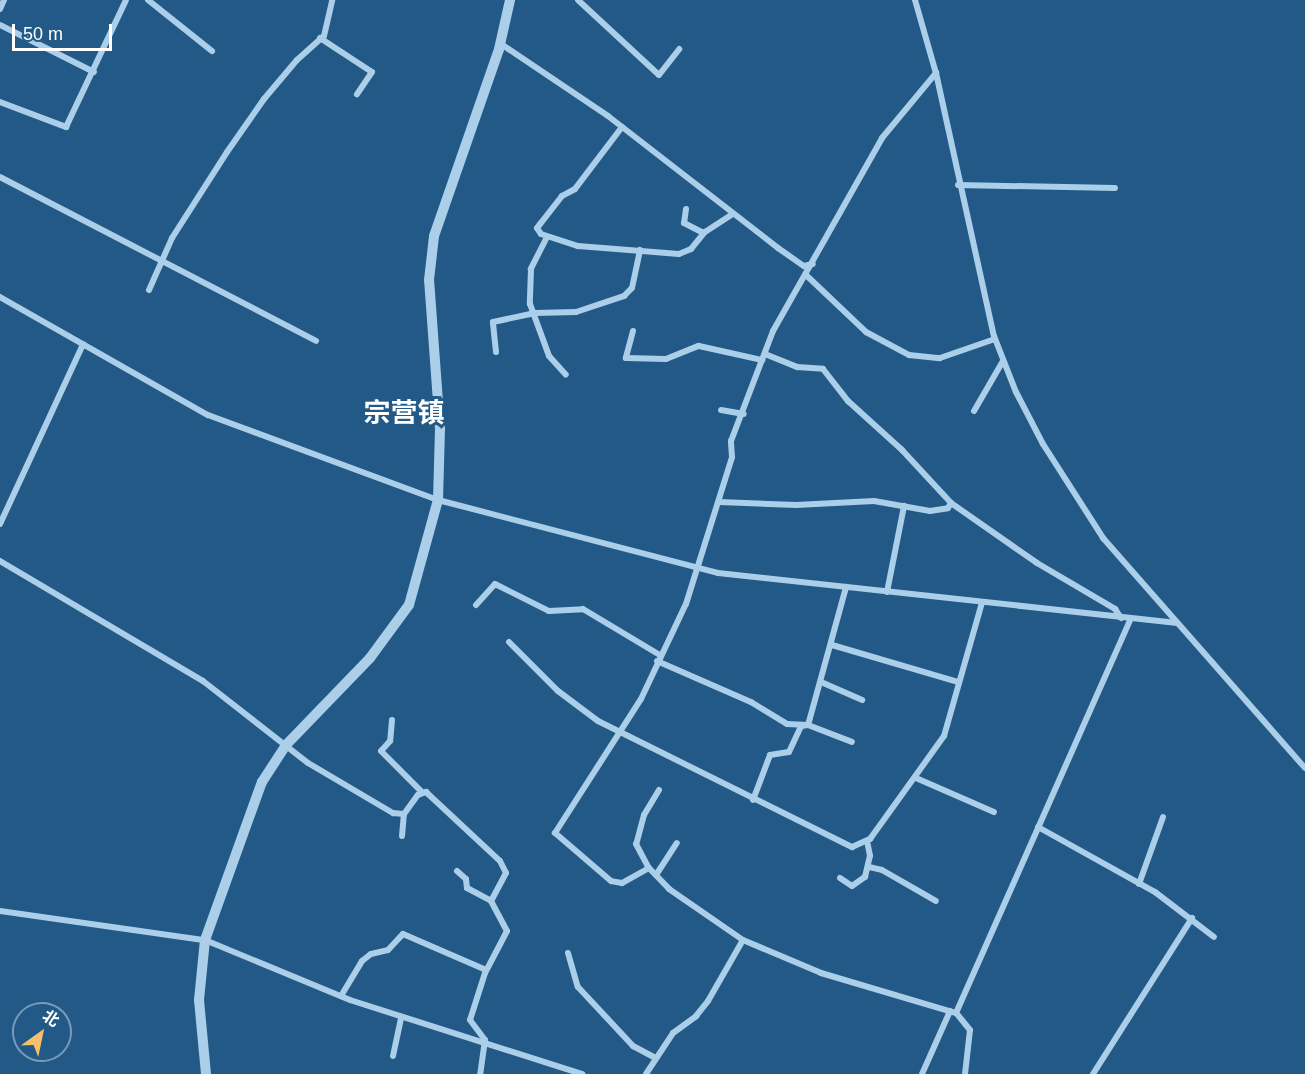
<!DOCTYPE html>
<html>
<head>
<meta charset="utf-8">
<style>
  body { margin:0 }
  #map { position:relative; width:1305px; height:1074px; overflow:hidden; background:#225986; font-family:Helvetica,"Noto Sans SC",sans-serif }
  div>[style] { position:absolute }
  [style*='--x'] { left:calc(var(--x)*1px); top:calc(var(--y)*1px); width:calc(var(--w)*1px); rotate:calc(var(--a)*1deg) }
  .minor>* { height:6px; margin:-3px; padding:0 3px; transform-origin:3px; border-radius:3px; background:#abcee9 }
  .tertiary>* { height:10px; margin:-5px; padding:0 5px; transform-origin:5px; border-radius:5px; background:#abcee9 }
  span { translate:-50% -50%; white-space:nowrap; text-align:center; line-height:1.15; -webkit-text-stroke:6px #225986; paint-order:stroke }
  .district-label { font-size:27px; color:#fff; font-weight:700 }
  .north { position:absolute; left:12px; top:1002px; width:60px; height:60px; box-sizing:border-box; background:#225986; border:2px solid #7a9bb6; border-radius:50%; rotate:33deg; font-size:16px; font-weight:700; line-height:24px; text-align:center; color:#fff }
  .north::after { content:''; display:block; margin:auto; width:21px; height:27px; background:#f6be6d; clip-path:polygon(50% 0,100% 100%,50% 72%,0 100%) }
  .scale { position:absolute; left:12px; top:24px; width:100px; height:27px; box-sizing:border-box; border:3px solid #fff; border-top:0; padding-left:8px; font-size:18px; line-height:21px; white-space:nowrap; color:#fff; -webkit-text-stroke:4px #225986; paint-order:stroke }
</style>
</head>
<body>
<div id="map">
  <div class="minor">
    <div style="--x:148;--y:0;--w:82;--a:38.6"></div>
    <div style="--x:578;--y:0;--w:110;--a:42.8"></div>
    <div style="--x:659;--y:75;--w:33;--a:-52"></div>
    <div style="--x:915;--y:0;--w:76;--a:74"></div>
    <div style="--x:936;--y:73;--w:269;--a:77.6"></div>
    <div style="--x:994;--y:336;--w:60;--a:68.6"></div>
    <div style="--x:1016;--y:392;--w:59;--a:62.6"></div>
    <div style="--x:1043;--y:444;--w:112;--a:57.4"></div>
    <div style="--x:1103;--y:538;--w:306;--a:48.7"></div>
    <div style="--x:0;--y:9;--w:10;--a:-66"></div>
    <div style="--x:0;--y:25;--w:105;--a:26.6"></div>
    <div style="--x:320;--y:38;--w:62;--a:33.2"></div>
    <div style="--x:372;--y:72;--w:27;--a:124"></div>
    <div style="--x:501;--y:44;--w:129;--a:33.9"></div>
    <div style="--x:608;--y:116;--w:215;--a:37.8"></div>
    <div style="--x:778;--y:248;--w:32;--a:35"></div>
    <div style="--x:804;--y:266;--w:9;--a:-13"></div>
    <div style="--x:0;--y:102;--w:71;--a:20.7"></div>
    <div style="--x:66;--y:127;--w:140;--a:-64.7"></div>
    <div style="--x:622;--y:127;--w:78;--a:127.2"></div>
    <div style="--x:575;--y:189;--w:15;--a:152"></div>
    <div style="--x:562;--y:196;--w:36;--a:128"></div>
    <div style="--x:540;--y:224;--w:5;--a:127"></div>
    <div style="--x:537;--y:228;--w:7;--a:56"></div>
    <div style="--x:541;--y:234;--w:39;--a:18"></div>
    <div style="--x:578;--y:246;--w:101;--a:4.5"></div>
    <div style="--x:679;--y:254;--w:13;--a:-23"></div>
    <div style="--x:691;--y:249;--w:22;--a:-51"></div>
    <div style="--x:705;--y:232;--w:33;--a:-33"></div>
    <div style="--x:0;--y:177;--w:356;--a:27.4"></div>
    <div style="--x:958;--y:185;--w:157;--a:1.1"></div>
    <div style="--x:686;--y:209;--w:14;--a:98"></div>
    <div style="--x:684;--y:223;--w:22;--a:27"></div>
    <div style="--x:547;--y:237;--w:36;--a:117"></div>
    <div style="--x:531;--y:269;--w:35;--a:92"></div>
    <div style="--x:530;--y:304;--w:55;--a:69.9"></div>
    <div style="--x:549;--y:356;--w:25;--a:48"></div>
    <div style="--x:806;--y:275;--w:83;--a:43.5"></div>
    <div style="--x:866;--y:332;--w:49;--a:28.1"></div>
    <div style="--x:909;--y:355;--w:31;--a:6"></div>
    <div style="--x:940;--y:358;--w:58;--a:-19.1"></div>
    <div style="--x:149;--y:290;--w:57;--a:-66.1"></div>
    <div style="--x:172;--y:238;--w:102;--a:-57.4"></div>
    <div style="--x:227;--y:152;--w:65;--a:-55.1"></div>
    <div style="--x:264;--y:99;--w:51;--a:-49.8"></div>
    <div style="--x:297;--y:60;--w:36;--a:-42"></div>
    <div style="--x:324;--y:36;--w:37;--a:-77"></div>
    <div style="--x:0;--y:297;--w:239;--a:29.6"></div>
    <div style="--x:208;--y:415;--w:245;--a:20.3"></div>
    <div style="--x:438;--y:500;--w:289;--a:14.6"></div>
    <div style="--x:718;--y:573;--w:462;--a:6.2"></div>
    <div style="--x:633;--y:331;--w:28;--a:105"></div>
    <div style="--x:626;--y:358;--w:40;--a:1.4"></div>
    <div style="--x:666;--y:359;--w:35;--a:-22"></div>
    <div style="--x:699;--y:346;--w:65;--a:12.5"></div>
    <div style="--x:496;--y:352;--w:30;--a:-96"></div>
    <div style="--x:493;--y:322;--w:43;--a:-12.1"></div>
    <div style="--x:535;--y:313;--w:41;--a:-1.4"></div>
    <div style="--x:576;--y:312;--w:51;--a:-18.4"></div>
    <div style="--x:624;--y:296;--w:11;--a:-45"></div>
    <div style="--x:632;--y:288;--w:39;--a:-78"></div>
    <div style="--x:765;--y:354;--w:35;--a:22"></div>
    <div style="--x:797;--y:367;--w:26;--a:4"></div>
    <div style="--x:823;--y:369;--w:41;--a:52"></div>
    <div style="--x:848;--y:401;--w:73;--a:42.2"></div>
    <div style="--x:902;--y:450;--w:72;--a:47.2"></div>
    <div style="--x:951;--y:503;--w:105;--a:34.9"></div>
    <div style="--x:1037;--y:563;--w:91;--a:30.5"></div>
    <div style="--x:1115;--y:609;--w:11;--a:56"></div>
    <div style="--x:721;--y:410;--w:23;--a:10"></div>
    <div style="--x:974;--y:411;--w:58;--a:-59.9"></div>
    <div style="--x:719;--y:502;--w:77;--a:2.2"></div>
    <div style="--x:796;--y:505;--w:78;--a:-2.9"></div>
    <div style="--x:874;--y:501;--w:57;--a:10.1"></div>
    <div style="--x:930;--y:511;--w:18;--a:-9"></div>
    <div style="--x:948;--y:508;--w:6;--a:-59"></div>
    <div style="--x:0;--y:524;--w:198;--a:-65.2"></div>
    <div style="--x:0;--y:561;--w:236;--a:30.6"></div>
    <div style="--x:203;--y:681;--w:133;--a:38"></div>
    <div style="--x:308;--y:763;--w:99;--a:30.5"></div>
    <div style="--x:393;--y:813;--w:11;--a:5"></div>
    <div style="--x:404;--y:814;--w:24;--a:-54"></div>
    <div style="--x:418;--y:795;--w:9;--a:-21"></div>
    <div style="--x:426;--y:792;--w:101;--a:43"></div>
    <div style="--x:500;--y:861;--w:13;--a:63"></div>
    <div style="--x:506;--y:873;--w:32;--a:118"></div>
    <div style="--x:491;--y:901;--w:34;--a:62"></div>
    <div style="--x:507;--y:931;--w:47;--a:117.6"></div>
    <div style="--x:485;--y:973;--w:49;--a:107.7"></div>
    <div style="--x:470;--y:1020;--w:25;--a:53"></div>
    <div style="--x:485;--y:1040;--w:34;--a:98"></div>
    <div style="--x:887;--y:592;--w:88;--a:-78.8"></div>
    <div style="--x:476;--y:605;--w:28;--a:-48"></div>
    <div style="--x:495;--y:584;--w:60;--a:26.6"></div>
    <div style="--x:549;--y:611;--w:34;--a:-3"></div>
    <div style="--x:583;--y:609;--w:90;--a:30.9"></div>
    <div style="--x:509;--y:642;--w:69;--a:45"></div>
    <div style="--x:558;--y:691;--w:50;--a:36.9"></div>
    <div style="--x:598;--y:721;--w:284;--a:26.4"></div>
    <div style="--x:852;--y:847;--w:20;--a:-24"></div>
    <div style="--x:870;--y:839;--w:127;--a:-54.3"></div>
    <div style="--x:944;--y:736;--w:138;--a:-74.1"></div>
    <div style="--x:832;--y:645;--w:131;--a:16.4"></div>
    <div style="--x:657;--y:661;--w:103;--a:23.6"></div>
    <div style="--x:751;--y:702;--w:42;--a:31.4"></div>
    <div style="--x:787;--y:724;--w:21;--a:3"></div>
    <div style="--x:808;--y:725;--w:47;--a:21.1"></div>
    <div style="--x:821;--y:682;--w:45;--a:23.7"></div>
    <div style="--x:392;--y:720;--w:21;--a:95"></div>
    <div style="--x:390;--y:741;--w:13;--a:132"></div>
    <div style="--x:381;--y:751;--w:58;--a:45"></div>
    <div style="--x:916;--y:778;--w:85;--a:23.6"></div>
    <div style="--x:659;--y:790;--w:29;--a:121"></div>
    <div style="--x:644;--y:815;--w:30;--a:105"></div>
    <div style="--x:636;--y:844;--w:27;--a:62"></div>
    <div style="--x:649;--y:868;--w:29;--a:46"></div>
    <div style="--x:669;--y:889;--w:90;--a:34.6"></div>
    <div style="--x:743;--y:940;--w:85;--a:22.9"></div>
    <div style="--x:821;--y:973;--w:141;--a:16.5"></div>
    <div style="--x:753;--y:800;--w:48;--a:-69.3"></div>
    <div style="--x:770;--y:755;--w:19;--a:-9"></div>
    <div style="--x:789;--y:752;--w:29;--a:-65"></div>
    <div style="--x:801;--y:726;--w:7;--a:-8"></div>
    <div style="--x:808;--y:725;--w:7;--a:-74"></div>
    <div style="--x:810;--y:718;--w:136;--a:-74.6"></div>
    <div style="--x:1038;--y:827;--w:134;--a:29.1"></div>
    <div style="--x:1155;--y:892;--w:74;--a:37.3"></div>
    <div style="--x:402;--y:836;--w:22;--a:-85"></div>
    <div style="--x:869;--y:867;--w:13;--a:13"></div>
    <div style="--x:882;--y:870;--w:62;--a:29.9"></div>
    <div style="--x:649;--y:868;--w:31;--a:151"></div>
    <div style="--x:622;--y:883;--w:11;--a:-170"></div>
    <div style="--x:611;--y:881;--w:74;--a:-139.4"></div>
    <div style="--x:555;--y:833;--w:159;--a:-57.3"></div>
    <div style="--x:641;--y:699;--w:105;--a:-64.7"></div>
    <div style="--x:686;--y:604;--w:154;--a:-72.6"></div>
    <div style="--x:732;--y:457;--w:16;--a:-94"></div>
    <div style="--x:731;--y:441;--w:118;--a:-69.1"></div>
    <div style="--x:773;--y:331;--w:222;--a:-60.5"></div>
    <div style="--x:882;--y:138;--w:85;--a:-50.3"></div>
    <div style="--x:457;--y:871;--w:12;--a:42"></div>
    <div style="--x:466;--y:879;--w:9;--a:84"></div>
    <div style="--x:467;--y:888;--w:27;--a:28"></div>
    <div style="--x:656;--y:875;--w:38;--a:-57"></div>
    <div style="--x:840;--y:878;--w:14;--a:34"></div>
    <div style="--x:852;--y:886;--w:16;--a:-35"></div>
    <div style="--x:865;--y:877;--w:22;--a:-77"></div>
    <div style="--x:870;--y:856;--w:15;--a:-101"></div>
    <div style="--x:1139;--y:884;--w:71;--a:-70.3"></div>
    <div style="--x:0;--y:911;--w:207;--a:8.1"></div>
    <div style="--x:205;--y:940;--w:157;--a:22.5"></div>
    <div style="--x:350;--y:1000;--w:244;--a:17.7"></div>
    <div style="--x:568;--y:953;--w:35;--a:74"></div>
    <div style="--x:578;--y:987;--w:81;--a:47"></div>
    <div style="--x:633;--y:1046;--w:24;--a:28"></div>
    <div style="--x:341;--y:996;--w:41;--a:-59"></div>
    <div style="--x:362;--y:961;--w:11;--a:-38"></div>
    <div style="--x:371;--y:954;--w:17;--a:-13"></div>
    <div style="--x:388;--y:950;--w:22;--a:-47"></div>
    <div style="--x:403;--y:934;--w:90;--a:23.4"></div>
    <div style="--x:393;--y:1056;--w:40;--a:-78"></div>
    <div style="--x:646;--y:1074;--w:49;--a:-56.6"></div>
    <div style="--x:673;--y:1033;--w:29;--a:-36"></div>
    <div style="--x:696;--y:1016;--w:19;--a:-51"></div>
    <div style="--x:708;--y:1001;--w:70;--a:-60.2"></div>
    <div style="--x:922;--y:1074;--w:69;--a:-66"></div>
    <div style="--x:965;--y:1074;--w:44;--a:-83.5"></div>
    <div style="--x:970;--y:1030;--w:22;--a:-129"></div>
    <div style="--x:956;--y:1013;--w:430;--a:-66.1"></div>
    <div style="--x:1093;--y:1074;--w:185;--a:-57.6"></div>
  </div>
  <div class="tertiary">
    <div style="--x:206;--y:1074;--w:74;--a:-95.4"></div>
    <div style="--x:199;--y:1000;--w:60;--a:-84.3"></div>
    <div style="--x:205;--y:940;--w:168;--a:-70.2"></div>
    <div style="--x:262;--y:782;--w:44;--a:-57"></div>
    <div style="--x:286;--y:745;--w:121;--a:-46"></div>
    <div style="--x:370;--y:658;--w:66;--a:-53.7"></div>
    <div style="--x:409;--y:605;--w:109;--a:-74.6"></div>
    <div style="--x:438;--y:500;--w:71;--a:-88.4"></div>
    <div style="--x:440;--y:429;--w:149;--a:-94.2"></div>
    <div style="--x:429;--y:280;--w:44;--a:-83.5"></div>
    <div style="--x:434;--y:236;--w:198;--a:-70.8"></div>
    <div style="--x:499;--y:49;--w:50;--a:-77.3"></div>
  </div>
  <div class="district-label">
    <span style="left:404px;top:414px">宗营镇</span>
  </div>
  <div class="north">北</div>
  <div class="scale">50 m</div>
</div>
</body>
</html>
